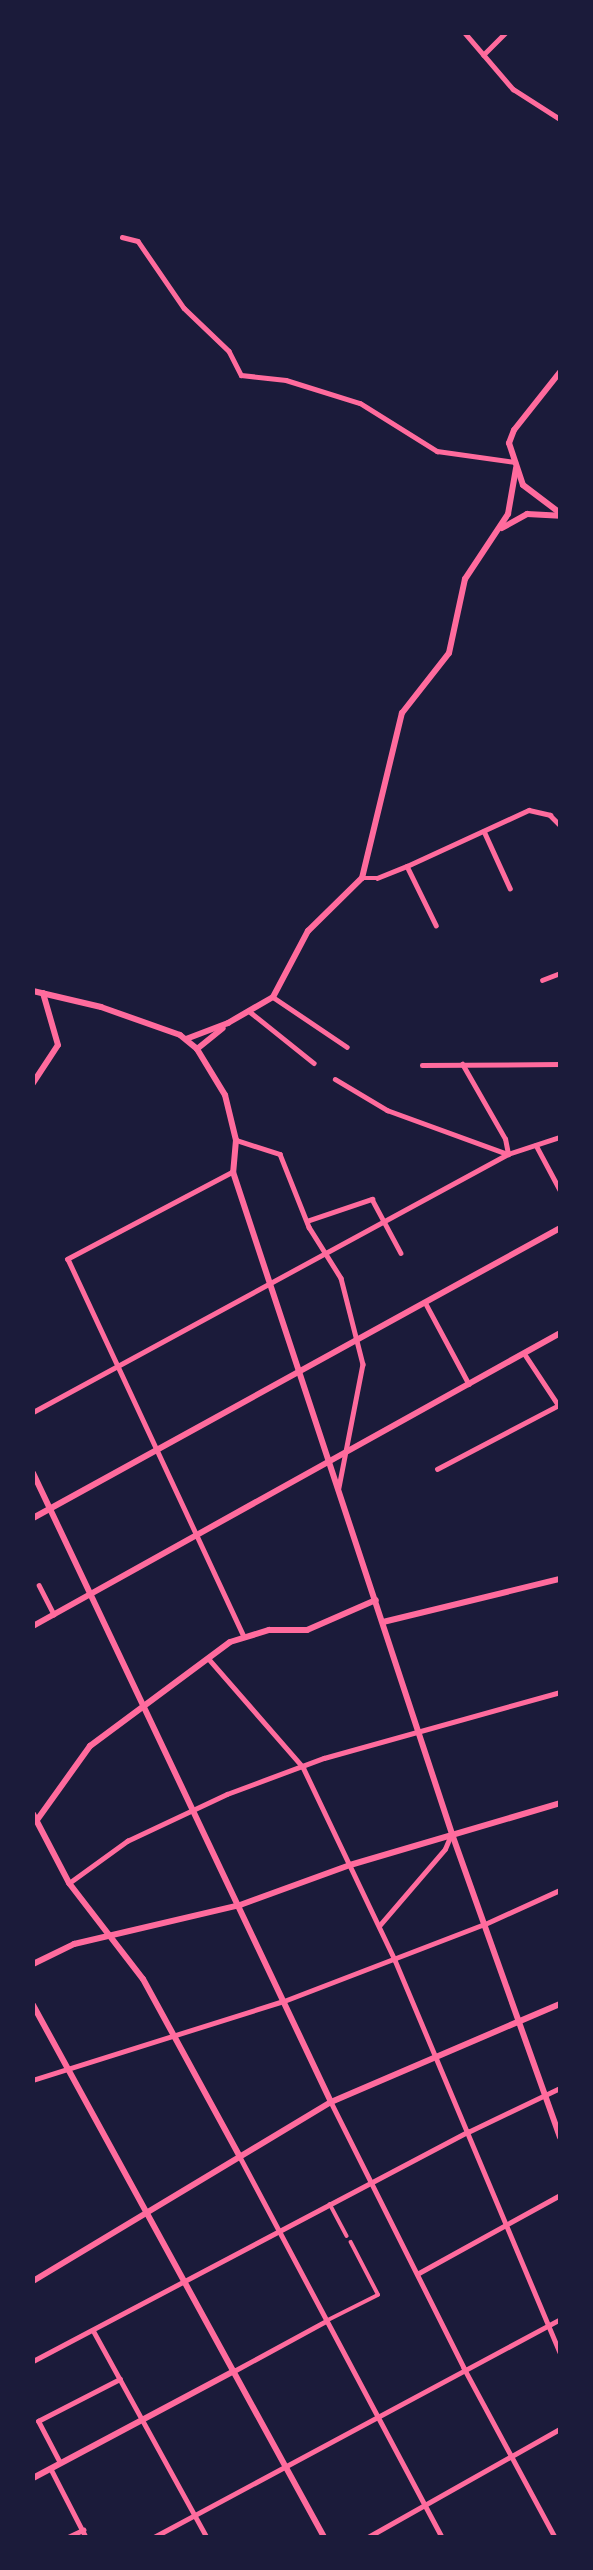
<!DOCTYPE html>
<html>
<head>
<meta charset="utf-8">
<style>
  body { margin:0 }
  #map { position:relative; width:593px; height:2570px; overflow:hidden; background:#1b1b3a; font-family:"Fira Sans",sans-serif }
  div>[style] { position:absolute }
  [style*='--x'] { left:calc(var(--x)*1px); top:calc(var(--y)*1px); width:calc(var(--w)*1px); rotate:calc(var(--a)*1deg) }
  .pedestrian>* { height:3.5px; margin:-1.75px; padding:0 1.75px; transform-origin:1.75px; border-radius:1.75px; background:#ff6b9d }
  .minor>* { height:4.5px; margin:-2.25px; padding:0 2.25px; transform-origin:2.25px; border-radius:2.25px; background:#ff6b9d }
  .tertiary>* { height:6px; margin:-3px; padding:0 3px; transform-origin:3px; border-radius:3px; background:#ff6b9d }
  .secondary>* { height:6px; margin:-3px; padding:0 3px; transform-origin:3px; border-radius:3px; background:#ff6b9d }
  span { translate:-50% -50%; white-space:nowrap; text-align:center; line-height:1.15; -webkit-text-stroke:5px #1b1b3a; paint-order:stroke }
  .frame { position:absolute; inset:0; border:35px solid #1b1b3a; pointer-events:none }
</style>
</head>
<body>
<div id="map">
  <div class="pedestrian">
    <div style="--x:330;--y:2204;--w:36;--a:62"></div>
    <div style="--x:326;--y:2321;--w:58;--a:-26.6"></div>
    <div style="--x:378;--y:2295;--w:59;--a:-117.4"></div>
  </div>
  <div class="minor">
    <div style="--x:465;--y:33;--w:74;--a:49.4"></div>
    <div style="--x:513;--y:89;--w:56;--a:32.6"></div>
    <div style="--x:483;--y:55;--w:31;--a:-45"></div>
    <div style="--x:122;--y:237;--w:16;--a:14"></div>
    <div style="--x:138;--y:241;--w:81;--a:55.5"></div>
    <div style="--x:184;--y:308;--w:62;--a:43.7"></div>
    <div style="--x:229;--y:351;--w:27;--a:63"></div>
    <div style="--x:241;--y:375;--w:45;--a:6.3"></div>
    <div style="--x:286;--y:380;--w:77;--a:17.3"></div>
    <div style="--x:360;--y:403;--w:91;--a:31.9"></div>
    <div style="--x:437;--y:451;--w:79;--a:8"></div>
    <div style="--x:484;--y:831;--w:63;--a:65.5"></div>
    <div style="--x:407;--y:866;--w:66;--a:63.8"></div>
    <div style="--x:362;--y:878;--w:15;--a:0"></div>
    <div style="--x:377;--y:878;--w:32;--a:-22"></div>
    <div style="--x:407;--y:866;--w:134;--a:-24.7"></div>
    <div style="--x:529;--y:810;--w:22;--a:13"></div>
    <div style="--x:550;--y:815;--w:14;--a:45"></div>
    <div style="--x:542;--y:980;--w:19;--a:-21"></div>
    <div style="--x:273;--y:997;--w:89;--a:34"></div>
    <div style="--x:249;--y:1011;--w:83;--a:38.7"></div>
    <div style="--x:422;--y:1065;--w:138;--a:-0.4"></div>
    <div style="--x:335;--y:1079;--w:61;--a:30.8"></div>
    <div style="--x:387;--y:1110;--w:129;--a:20"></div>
    <div style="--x:508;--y:1154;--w:15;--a:-101"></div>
    <div style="--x:505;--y:1139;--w:86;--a:-119.8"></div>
    <div style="--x:236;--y:1140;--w:46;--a:17.7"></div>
    <div style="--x:280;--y:1154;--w:79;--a:68.3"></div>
    <div style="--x:309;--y:1227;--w:60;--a:57.9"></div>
    <div style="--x:341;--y:1278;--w:89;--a:75.7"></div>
    <div style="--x:363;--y:1364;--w:126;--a:101"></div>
    <div style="--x:536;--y:1145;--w:51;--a:61.9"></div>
    <div style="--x:233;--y:1172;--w:187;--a:152.2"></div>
    <div style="--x:68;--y:1259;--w:416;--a:65"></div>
    <div style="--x:307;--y:1221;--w:69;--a:-18.7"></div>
    <div style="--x:372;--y:1199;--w:61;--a:61.8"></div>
    <div style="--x:425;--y:1302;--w:93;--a:61.8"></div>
    <div style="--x:524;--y:1353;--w:64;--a:56.6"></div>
    <div style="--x:33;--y:1412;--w:541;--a:-28.51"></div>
    <div style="--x:508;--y:1154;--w:55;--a:-18.1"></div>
    <div style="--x:437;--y:1469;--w:138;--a:-27.7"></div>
    <div style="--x:39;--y:1585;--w:33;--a:63"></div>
    <div style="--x:208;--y:1658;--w:145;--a:48.9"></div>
    <div style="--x:303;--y:1767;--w:214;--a:64.5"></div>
    <div style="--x:395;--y:1960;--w:425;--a:67.2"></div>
    <div style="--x:69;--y:1883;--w:72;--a:-35.9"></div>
    <div style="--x:127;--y:1841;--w:110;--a:-25.2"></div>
    <div style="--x:227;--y:1794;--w:103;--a:-20.4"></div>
    <div style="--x:324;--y:1758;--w:245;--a:-15.6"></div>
    <div style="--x:379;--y:1926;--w:101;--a:-49.4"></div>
    <div style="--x:445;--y:1849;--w:15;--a:-67"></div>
    <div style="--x:33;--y:2080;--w:263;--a:-17.5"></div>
    <div style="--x:284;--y:2001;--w:215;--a:-21"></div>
    <div style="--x:485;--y:1924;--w:82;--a:-24.4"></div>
    <div style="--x:331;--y:2102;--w:297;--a:63.4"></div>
    <div style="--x:464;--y:2368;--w:192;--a:61.7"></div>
    <div style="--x:240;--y:2157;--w:430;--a:62"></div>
    <div style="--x:417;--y:2274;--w:163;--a:-28.9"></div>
    <div style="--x:93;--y:2330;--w:236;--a:61.2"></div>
    <div style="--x:33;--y:2361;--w:492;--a:-27.8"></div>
    <div style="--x:468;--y:2132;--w:102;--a:-25.6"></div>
    <div style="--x:234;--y:2371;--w:105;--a:-28.5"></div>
    <div style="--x:60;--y:2463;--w:47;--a:-117.6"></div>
    <div style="--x:38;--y:2421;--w:92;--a:-27.1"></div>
    <div style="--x:51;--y:2469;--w:76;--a:62.8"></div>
    <div style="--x:68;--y:2537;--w:17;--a:-25"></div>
    <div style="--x:154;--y:2537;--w:461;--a:-28.2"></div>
    <div style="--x:368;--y:2537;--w:220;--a:-29.4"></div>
  </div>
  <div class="tertiary">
    <div style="--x:502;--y:528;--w:29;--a:-29"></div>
    <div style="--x:527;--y:514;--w:33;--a:3"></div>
    <div style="--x:33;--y:991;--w:70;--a:13.2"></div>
    <div style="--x:101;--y:1007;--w:84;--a:19.5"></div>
    <div style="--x:180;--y:1035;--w:22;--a:39"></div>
    <div style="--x:197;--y:1049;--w:54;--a:58.7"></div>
    <div style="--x:225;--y:1095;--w:46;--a:76.3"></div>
    <div style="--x:236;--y:1140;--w:32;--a:95"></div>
    <div style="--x:233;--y:1172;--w:697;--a:71.69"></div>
    <div style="--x:186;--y:1039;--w:45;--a:-20.9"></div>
    <div style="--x:228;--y:1023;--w:52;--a:-30"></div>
    <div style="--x:273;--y:997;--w:75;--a:-62.1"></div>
    <div style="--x:308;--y:931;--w:76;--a:-44.5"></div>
    <div style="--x:362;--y:878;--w:170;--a:-76.4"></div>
    <div style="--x:402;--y:713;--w:76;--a:-51.9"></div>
    <div style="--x:449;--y:653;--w:76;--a:-77.8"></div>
    <div style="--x:465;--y:579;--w:78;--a:-56.5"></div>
    <div style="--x:508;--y:514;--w:47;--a:-80.1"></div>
    <div style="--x:197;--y:1049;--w:33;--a:-39"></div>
    <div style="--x:33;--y:1083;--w:45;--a:-56.7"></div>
    <div style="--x:58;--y:1045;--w:54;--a:-106.1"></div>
    <div style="--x:33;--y:1473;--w:696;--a:64.65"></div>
    <div style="--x:33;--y:1518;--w:602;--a:-28.82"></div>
    <div style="--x:383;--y:1622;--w:182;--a:-13.7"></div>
    <div style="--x:33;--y:1626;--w:603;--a:-29.07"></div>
    <div style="--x:33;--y:1814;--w:78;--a:62.4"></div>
    <div style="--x:69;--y:1883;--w:121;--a:52.4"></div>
    <div style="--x:143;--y:1979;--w:203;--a:61.4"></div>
    <div style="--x:37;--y:1820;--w:91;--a:-54.4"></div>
    <div style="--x:90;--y:1746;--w:174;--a:-36.6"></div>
    <div style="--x:230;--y:1642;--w:41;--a:-17.1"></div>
    <div style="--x:269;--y:1630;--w:38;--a:0"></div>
    <div style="--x:307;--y:1630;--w:75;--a:-23.5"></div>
  </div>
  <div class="secondary">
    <div style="--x:560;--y:372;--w:74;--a:128.4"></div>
    <div style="--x:514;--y:430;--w:14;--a:111"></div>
    <div style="--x:509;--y:443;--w:44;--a:71.6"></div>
    <div style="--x:523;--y:485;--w:46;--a:37.1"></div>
    <div style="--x:452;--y:1834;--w:322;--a:70.4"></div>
    <div style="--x:33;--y:1964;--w:46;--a:-26"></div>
    <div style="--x:74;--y:1944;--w:171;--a:-13.2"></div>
    <div style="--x:240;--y:1905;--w:117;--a:-20"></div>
    <div style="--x:350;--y:1865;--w:219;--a:-16.4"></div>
    <div style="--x:33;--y:2005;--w:606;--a:61.32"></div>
    <div style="--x:33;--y:2281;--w:348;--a:-31"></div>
    <div style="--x:331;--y:2102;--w:249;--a:-23.2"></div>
    <div style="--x:33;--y:2478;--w:228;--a:-28"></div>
  </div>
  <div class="frame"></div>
</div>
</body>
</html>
